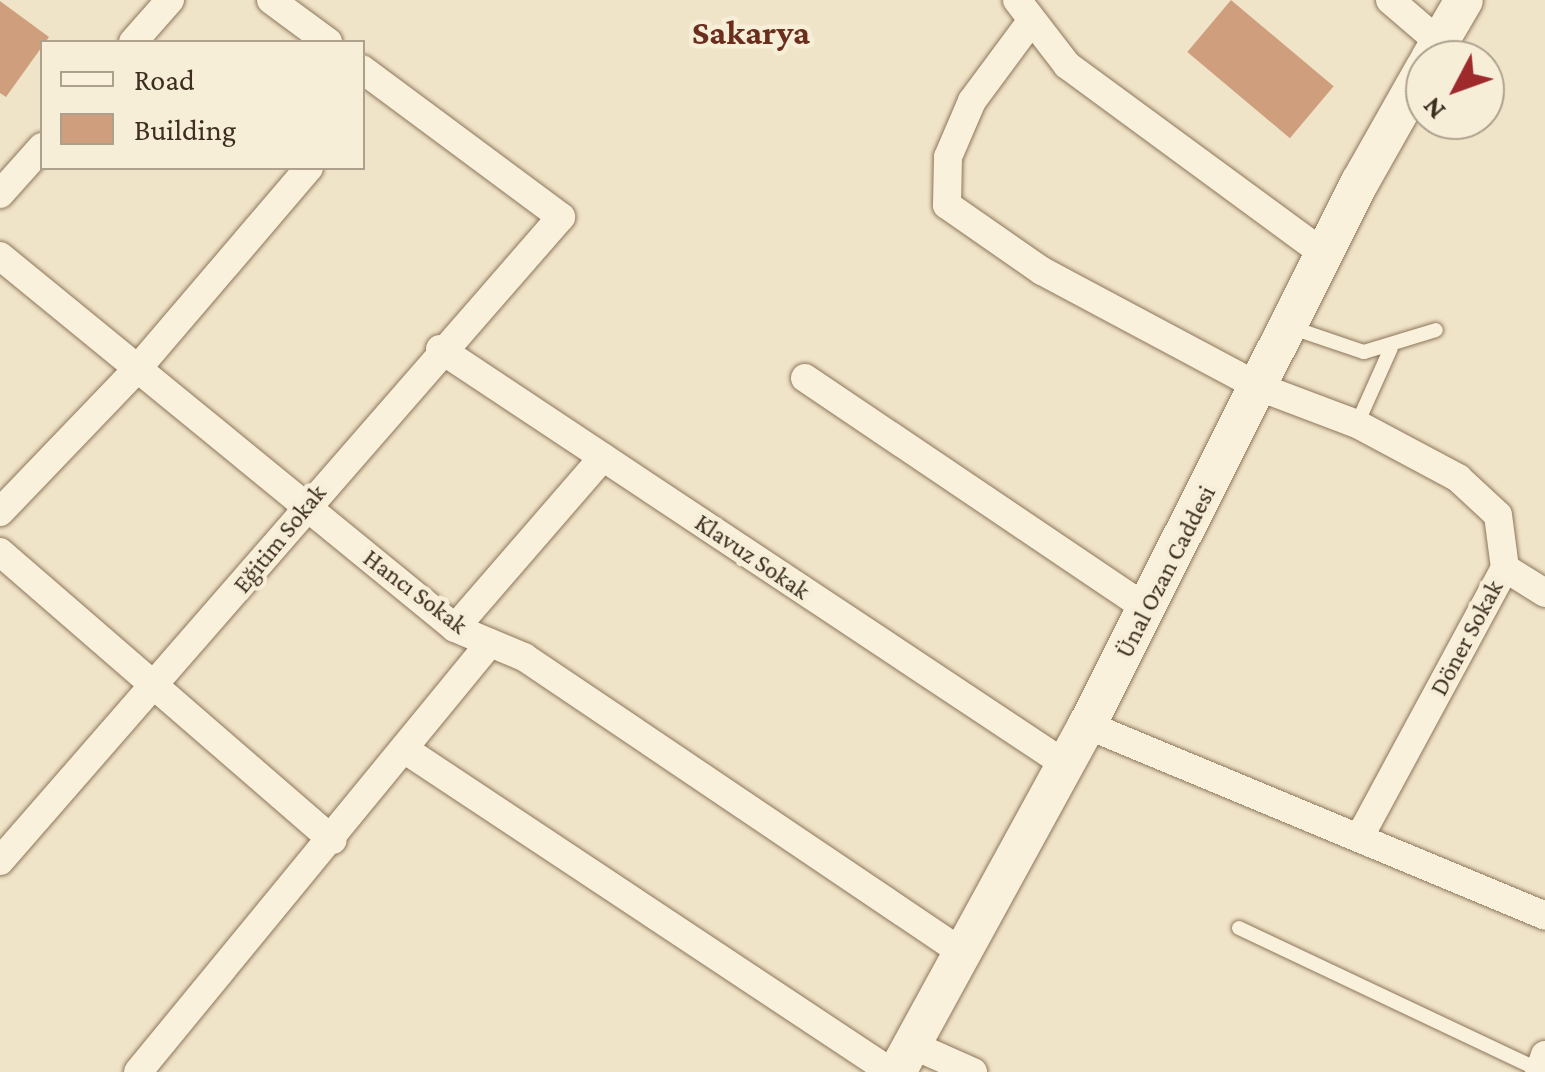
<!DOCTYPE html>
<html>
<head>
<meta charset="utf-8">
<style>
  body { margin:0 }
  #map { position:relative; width:1545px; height:1072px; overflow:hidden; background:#f0e4c8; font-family:"Crimson Pro",serif }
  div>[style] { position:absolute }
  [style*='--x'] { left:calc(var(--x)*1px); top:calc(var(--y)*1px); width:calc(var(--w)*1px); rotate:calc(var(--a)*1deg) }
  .building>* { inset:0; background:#cf9f7d; transform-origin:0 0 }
  .roads { filter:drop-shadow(0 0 2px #8d765c) drop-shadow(0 0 2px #8d765c) }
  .service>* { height:14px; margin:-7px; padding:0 7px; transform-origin:7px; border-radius:7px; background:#faf1dc }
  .minor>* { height:28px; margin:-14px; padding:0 14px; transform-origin:14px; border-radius:14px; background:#faf1dc }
  .secondary>* { height:38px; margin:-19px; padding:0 19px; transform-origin:19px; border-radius:19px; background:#faf1dc }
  span { translate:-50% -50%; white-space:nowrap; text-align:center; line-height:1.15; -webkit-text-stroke:9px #f7eed8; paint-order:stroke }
  .street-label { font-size:25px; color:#3d2e20 }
  .district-label { font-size:35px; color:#6b2e1e; font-weight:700 }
  .legend { position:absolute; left:40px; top:40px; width:325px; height:130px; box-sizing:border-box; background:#f7eed8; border:2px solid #ada18e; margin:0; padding:12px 18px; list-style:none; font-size:30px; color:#3d2e20 }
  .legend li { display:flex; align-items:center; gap:20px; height:50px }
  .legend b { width:50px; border:2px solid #ada18e }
  .north { position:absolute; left:1405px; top:40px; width:100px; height:100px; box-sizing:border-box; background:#f7eed8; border:2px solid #ada18e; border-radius:50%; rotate:229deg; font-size:28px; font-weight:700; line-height:40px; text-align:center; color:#3d2e20 }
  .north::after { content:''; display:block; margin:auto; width:35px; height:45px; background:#9e2a2b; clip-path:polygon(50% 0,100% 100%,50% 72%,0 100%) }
</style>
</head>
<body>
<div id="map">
  <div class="building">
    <div style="left:1231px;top:0;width:134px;height:68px;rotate:40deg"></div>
    <div style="clip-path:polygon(0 1px,49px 37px,6px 97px,0 93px)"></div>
  </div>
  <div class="roads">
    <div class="service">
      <div style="--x:1290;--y:327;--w:78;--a:18.7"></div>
      <div style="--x:1364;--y:352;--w:75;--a:-17"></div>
      <div style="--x:1357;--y:424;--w:83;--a:-65.9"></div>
      <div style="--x:1239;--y:928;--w:333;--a:25.3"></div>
    </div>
    <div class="minor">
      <div style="--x:271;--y:0;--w:71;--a:36.4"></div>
      <div style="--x:1017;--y:0;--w:82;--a:52.4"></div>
      <div style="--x:1067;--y:65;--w:319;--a:36.3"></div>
      <div style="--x:1390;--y:0;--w:65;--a:40.6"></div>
      <div style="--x:1029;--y:24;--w:96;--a:126.5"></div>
      <div style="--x:972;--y:101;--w:61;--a:113.2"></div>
      <div style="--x:948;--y:157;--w:48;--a:91.2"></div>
      <div style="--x:947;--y:205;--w:116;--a:34.8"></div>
      <div style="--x:1042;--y:271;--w:246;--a:28.1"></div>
      <div style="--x:1259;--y:387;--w:105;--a:20.7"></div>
      <div style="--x:1357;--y:424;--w:115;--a:28.1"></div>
      <div style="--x:1458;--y:478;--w:54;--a:42.8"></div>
      <div style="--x:1498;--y:515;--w:53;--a:82.5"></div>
      <div style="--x:1505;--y:568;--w:307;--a:118.4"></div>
      <div style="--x:133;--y:42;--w:56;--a:-48.6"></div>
      <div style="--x:0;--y:194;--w:63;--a:-48.2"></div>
      <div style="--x:0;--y:256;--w:588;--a:39.27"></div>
      <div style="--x:455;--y:628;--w:75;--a:22.8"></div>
      <div style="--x:524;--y:657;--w:526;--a:33.99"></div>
      <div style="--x:440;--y:349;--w:750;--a:33.58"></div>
      <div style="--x:805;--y:378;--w:414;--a:34"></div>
      <div style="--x:0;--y:512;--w:199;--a:-46.2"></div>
      <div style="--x:138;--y:368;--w:263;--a:-49.5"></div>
      <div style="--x:0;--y:552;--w:440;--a:40.9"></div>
      <div style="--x:1505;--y:568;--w:47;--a:32"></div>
      <div style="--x:455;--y:628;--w:226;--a:-49.1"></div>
      <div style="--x:1087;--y:725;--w:496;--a:22.6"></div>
      <div style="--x:407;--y:751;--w:581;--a:33.55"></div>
      <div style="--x:0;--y:861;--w:854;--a:-48.94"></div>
      <div style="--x:561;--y:217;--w:248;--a:-143.4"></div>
      <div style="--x:910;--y:1044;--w:69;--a:24"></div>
      <div style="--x:138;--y:1072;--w:555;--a:-50.63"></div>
      <div style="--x:1539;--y:1072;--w:18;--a:-71"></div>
    </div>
    <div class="secondary">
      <div style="--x:1429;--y:60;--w:69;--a:-59.7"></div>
      <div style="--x:897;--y:1072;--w:396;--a:-61.3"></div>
      <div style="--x:1087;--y:725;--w:608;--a:-63.31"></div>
      <div style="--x:1360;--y:182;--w:132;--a:-60.5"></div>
    </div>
  </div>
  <div class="street-label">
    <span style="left:280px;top:539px;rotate:-51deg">Eğitim Sokak</span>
    <span style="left:752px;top:557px;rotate:34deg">Klavuz Sokak</span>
    <span style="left:1166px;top:572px;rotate:-63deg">Ünal Ozan Caddesi</span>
    <span style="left:415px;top:592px;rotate:37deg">Hancı Sokak</span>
    <span style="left:1467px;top:638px;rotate:-62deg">Döner Sokak</span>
  </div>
  <div class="district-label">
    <span style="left:751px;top:33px">Sakarya</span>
  </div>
  <ul class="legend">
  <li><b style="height:12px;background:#faf1dc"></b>Road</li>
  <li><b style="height:28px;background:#cf9f7d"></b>Building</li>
  </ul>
  <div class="north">N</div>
</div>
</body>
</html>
